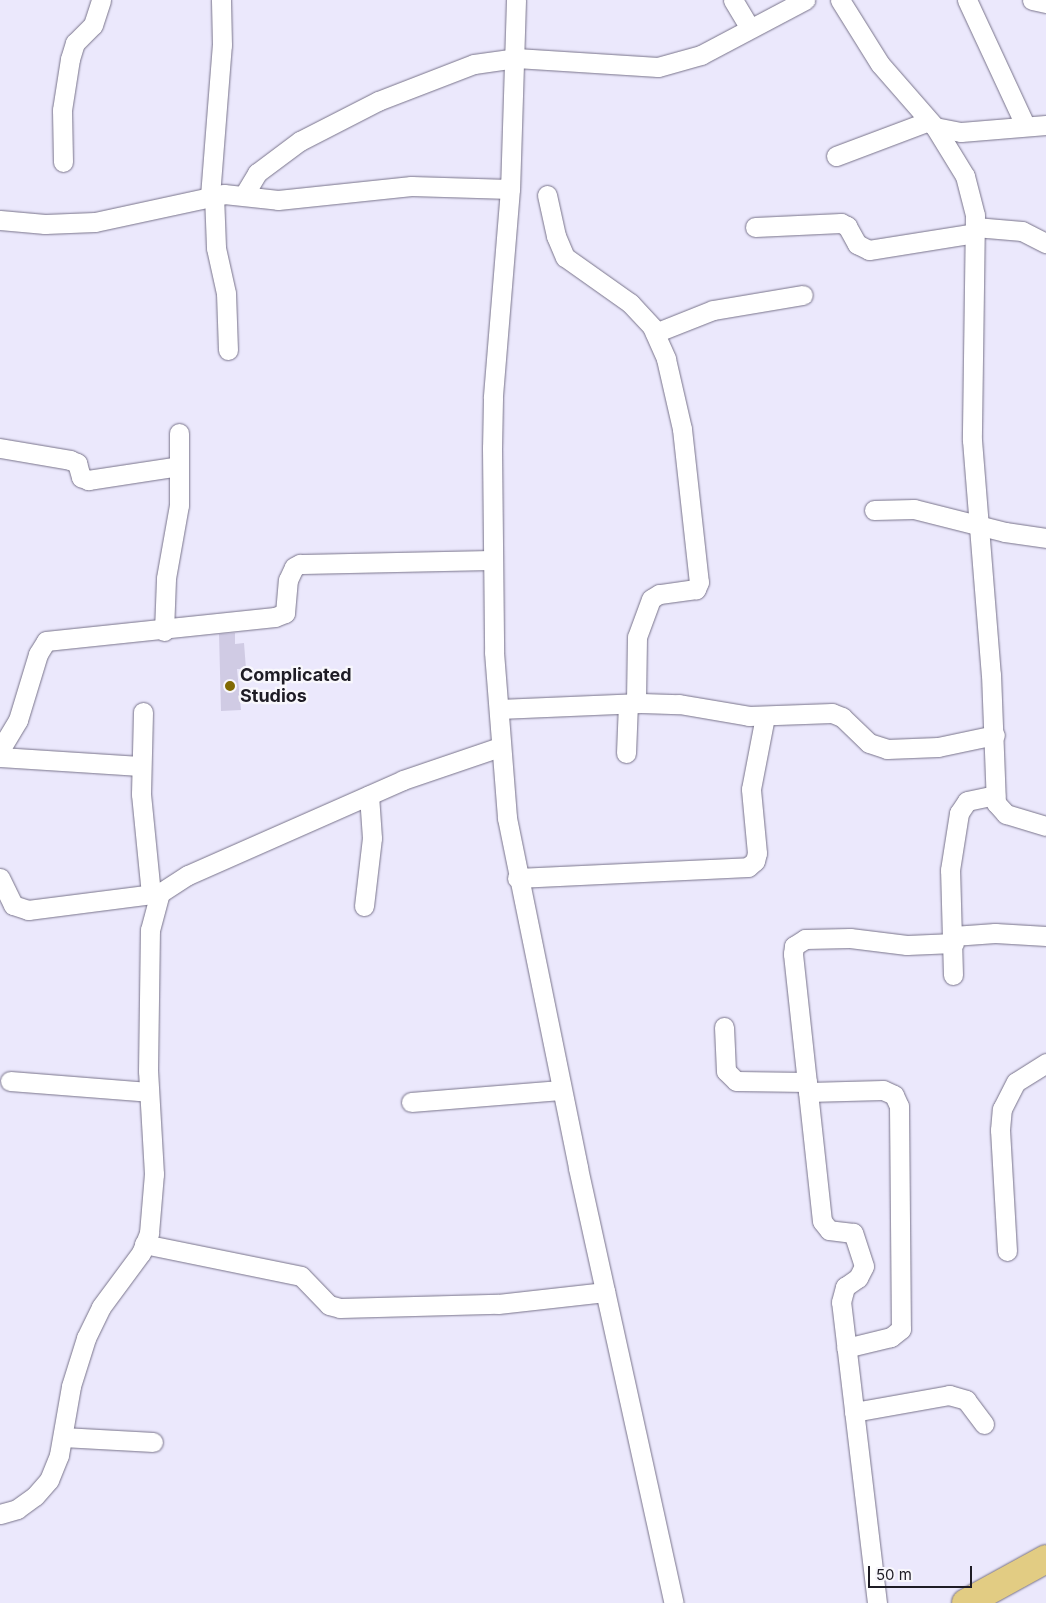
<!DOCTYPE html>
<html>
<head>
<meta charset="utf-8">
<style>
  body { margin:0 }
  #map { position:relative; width:1046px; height:1603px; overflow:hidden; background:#ebe8fc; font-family:Inter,sans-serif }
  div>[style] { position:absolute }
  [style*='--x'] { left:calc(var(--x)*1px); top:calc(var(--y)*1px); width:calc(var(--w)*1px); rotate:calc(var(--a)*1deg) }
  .building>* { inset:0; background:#d0cbe4 }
  .roads { filter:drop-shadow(0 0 1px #78738a) drop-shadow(0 0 1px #78738a) }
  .minor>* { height:19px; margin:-9.5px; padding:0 9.5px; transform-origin:9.5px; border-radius:9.5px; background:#fff }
  .highway>* { height:28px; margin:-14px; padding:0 14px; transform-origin:14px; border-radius:14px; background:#e2cc83 }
  .dots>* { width:14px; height:14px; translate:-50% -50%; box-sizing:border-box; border:2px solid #f8f7fc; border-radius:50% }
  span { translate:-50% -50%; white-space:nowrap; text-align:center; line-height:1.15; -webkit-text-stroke:4.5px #f8f7fc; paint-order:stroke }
  .poi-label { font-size:18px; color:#1e1c25; font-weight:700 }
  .left { translate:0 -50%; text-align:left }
  .scale { position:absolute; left:868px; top:1566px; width:104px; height:22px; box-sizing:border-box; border:2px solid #1e1c25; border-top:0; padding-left:6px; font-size:15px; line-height:18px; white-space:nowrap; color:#1e1c25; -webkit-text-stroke:4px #f8f7fc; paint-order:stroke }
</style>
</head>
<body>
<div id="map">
  <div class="building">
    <div style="clip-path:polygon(235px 633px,235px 644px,244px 643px,246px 669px,237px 669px,241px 710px,221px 711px,219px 634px)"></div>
  </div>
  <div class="roads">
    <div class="minor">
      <div style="--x:516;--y:0;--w:189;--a:91.8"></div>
      <div style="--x:510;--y:189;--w:210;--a:94.7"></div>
      <div style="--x:493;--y:398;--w:50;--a:91.1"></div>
      <div style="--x:492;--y:448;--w:204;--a:89.4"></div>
      <div style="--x:494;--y:652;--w:167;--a:85.5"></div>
      <div style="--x:507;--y:818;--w:357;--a:78.5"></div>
      <div style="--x:578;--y:1168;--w:445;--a:77.6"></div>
      <div style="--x:733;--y:0;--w:33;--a:59"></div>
      <div style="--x:840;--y:0;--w:75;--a:58"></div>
      <div style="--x:880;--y:64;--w:84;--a:48.9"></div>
      <div style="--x:935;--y:127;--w:26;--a:11"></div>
      <div style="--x:961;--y:132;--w:85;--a:-4.7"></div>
      <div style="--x:967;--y:0;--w:138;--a:65.1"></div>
      <div style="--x:1032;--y:0;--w:14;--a:12"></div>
      <div style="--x:935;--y:127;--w:57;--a:58.5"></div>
      <div style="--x:965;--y:176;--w:40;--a:75.6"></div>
      <div style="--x:975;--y:215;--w:225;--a:90.8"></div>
      <div style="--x:972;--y:440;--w:235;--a:85.4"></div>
      <div style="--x:991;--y:674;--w:129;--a:87.8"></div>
      <div style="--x:996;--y:803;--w:15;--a:48"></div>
      <div style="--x:1006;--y:814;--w:42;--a:16.7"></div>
      <div style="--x:836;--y:156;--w:99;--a:-20.6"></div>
      <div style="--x:63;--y:162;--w:52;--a:-91.1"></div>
      <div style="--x:62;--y:110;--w:52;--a:-81.1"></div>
      <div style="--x:70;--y:59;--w:17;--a:-73"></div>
      <div style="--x:75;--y:43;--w:25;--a:-45"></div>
      <div style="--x:93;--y:25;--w:26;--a:-72"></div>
      <div style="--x:214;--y:195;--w:53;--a:87.8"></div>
      <div style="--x:216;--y:248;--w:46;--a:77.5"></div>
      <div style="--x:226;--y:293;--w:57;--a:88"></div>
      <div style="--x:244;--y:195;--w:26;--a:-59"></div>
      <div style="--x:257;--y:173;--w:54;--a:-36.7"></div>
      <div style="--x:300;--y:141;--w:88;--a:-27.1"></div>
      <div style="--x:378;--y:101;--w:103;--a:-21.1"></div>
      <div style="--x:474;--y:64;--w:42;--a:-8.1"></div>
      <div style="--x:516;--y:58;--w:142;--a:3.6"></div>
      <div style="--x:658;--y:67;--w:45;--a:-15.6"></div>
      <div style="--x:701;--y:55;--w:118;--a:-27.9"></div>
      <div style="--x:547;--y:195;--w:42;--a:77.6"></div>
      <div style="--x:556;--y:236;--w:23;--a:67"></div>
      <div style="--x:565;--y:257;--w:80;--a:35.3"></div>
      <div style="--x:630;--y:303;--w:33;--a:47"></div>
      <div style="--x:652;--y:327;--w:35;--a:66"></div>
      <div style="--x:666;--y:359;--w:72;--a:77.1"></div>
      <div style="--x:682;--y:429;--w:154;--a:83.7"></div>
      <div style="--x:699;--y:582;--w:8;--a:113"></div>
      <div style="--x:696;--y:589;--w:37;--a:172"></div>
      <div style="--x:659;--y:594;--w:9;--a:148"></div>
      <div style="--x:651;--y:599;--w:40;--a:110.2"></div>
      <div style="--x:637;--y:637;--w:66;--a:90.9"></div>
      <div style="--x:210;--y:196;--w:151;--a:-85.5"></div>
      <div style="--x:222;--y:45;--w:45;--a:-91.3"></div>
      <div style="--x:0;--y:220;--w:45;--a:5.1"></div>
      <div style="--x:45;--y:224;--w:50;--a:-2.3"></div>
      <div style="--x:95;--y:222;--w:132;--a:-12.2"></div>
      <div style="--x:224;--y:194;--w:54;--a:6.3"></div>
      <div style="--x:278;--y:200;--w:134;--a:-6"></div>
      <div style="--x:411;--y:186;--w:99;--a:1.7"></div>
      <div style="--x:755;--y:227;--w:86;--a:-2.7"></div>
      <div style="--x:841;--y:223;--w:7;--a:27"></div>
      <div style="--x:847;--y:226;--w:21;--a:61"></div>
      <div style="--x:857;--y:244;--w:13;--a:27"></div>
      <div style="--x:869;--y:250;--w:107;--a:-9.1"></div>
      <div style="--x:975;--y:227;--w:47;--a:4.9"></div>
      <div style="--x:1022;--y:231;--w:27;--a:27"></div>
      <div style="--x:655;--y:333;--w:62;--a:-21.6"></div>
      <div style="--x:713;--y:310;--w:91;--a:-9.5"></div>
      <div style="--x:0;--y:448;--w:71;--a:9.7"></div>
      <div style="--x:70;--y:460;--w:8;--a:23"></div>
      <div style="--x:77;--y:463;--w:15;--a:74"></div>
      <div style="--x:81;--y:477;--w:8;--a:23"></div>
      <div style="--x:88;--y:480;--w:92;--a:-8.7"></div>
      <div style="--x:874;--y:510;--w:40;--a:-1.4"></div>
      <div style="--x:914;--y:509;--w:94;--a:14.2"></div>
      <div style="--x:1005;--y:532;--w:41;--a:8.3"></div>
      <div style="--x:164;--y:631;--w:53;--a:-87.8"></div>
      <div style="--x:166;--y:578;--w:74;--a:-79.9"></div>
      <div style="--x:179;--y:505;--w:72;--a:-90"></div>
      <div style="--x:499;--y:709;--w:142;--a:-2.4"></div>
      <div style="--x:641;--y:703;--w:38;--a:2"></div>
      <div style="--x:679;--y:704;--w:71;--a:9.7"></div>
      <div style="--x:749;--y:716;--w:83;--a:-2.1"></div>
      <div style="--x:832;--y:713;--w:11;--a:22"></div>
      <div style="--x:842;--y:717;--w:37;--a:44"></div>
      <div style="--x:869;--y:743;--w:19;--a:18"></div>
      <div style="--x:887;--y:749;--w:51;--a:-2.2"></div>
      <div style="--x:938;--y:747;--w:58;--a:-11.9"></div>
      <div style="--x:143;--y:712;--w:82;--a:91.4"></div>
      <div style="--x:141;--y:794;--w:100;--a:84.3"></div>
      <div style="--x:0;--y:750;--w:35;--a:-59"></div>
      <div style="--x:18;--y:720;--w:69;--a:-73.1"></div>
      <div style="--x:38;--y:654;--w:15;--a:-58"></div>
      <div style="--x:46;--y:641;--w:230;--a:-6"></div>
      <div style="--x:275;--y:617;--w:11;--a:-22"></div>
      <div style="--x:285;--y:613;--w:33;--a:-85"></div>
      <div style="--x:288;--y:580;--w:14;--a:-65"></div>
      <div style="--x:294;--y:567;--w:7;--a:-27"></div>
      <div style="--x:300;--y:564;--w:193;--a:-1.2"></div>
      <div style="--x:626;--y:753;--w:49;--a:-87.7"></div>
      <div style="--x:0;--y:757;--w:140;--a:3.7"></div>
      <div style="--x:0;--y:878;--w:30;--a:64"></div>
      <div style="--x:13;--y:905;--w:16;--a:18"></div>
      <div style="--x:28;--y:910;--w:133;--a:-7.3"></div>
      <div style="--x:517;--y:878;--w:231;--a:-2.7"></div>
      <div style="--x:748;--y:867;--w:9;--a:-41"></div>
      <div style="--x:755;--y:861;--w:8;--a:-76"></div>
      <div style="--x:757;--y:853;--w:64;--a:-95.4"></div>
      <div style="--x:751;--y:789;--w:74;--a:-79.1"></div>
      <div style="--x:364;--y:906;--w:68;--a:-83.3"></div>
      <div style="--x:372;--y:838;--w:43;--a:-94"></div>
      <div style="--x:953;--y:936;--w:42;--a:-4.1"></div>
      <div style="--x:995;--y:933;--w:51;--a:3.4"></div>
      <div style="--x:953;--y:975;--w:105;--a:-91.6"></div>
      <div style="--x:950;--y:870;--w:58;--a:-81"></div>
      <div style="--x:959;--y:813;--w:14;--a:-56"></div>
      <div style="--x:967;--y:801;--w:29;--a:-12"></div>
      <div style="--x:724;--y:1027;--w:44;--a:87.4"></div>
      <div style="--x:726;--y:1071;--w:14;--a:45"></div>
      <div style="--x:736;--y:1081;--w:71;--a:0.8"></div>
      <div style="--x:10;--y:1081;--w:139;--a:4.5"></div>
      <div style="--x:808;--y:1092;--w:75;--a:-1.5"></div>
      <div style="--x:883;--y:1090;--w:12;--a:24"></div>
      <div style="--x:894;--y:1095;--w:12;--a:66"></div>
      <div style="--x:899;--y:1106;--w:223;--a:89.5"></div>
      <div style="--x:901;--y:1329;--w:13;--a:141"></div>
      <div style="--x:891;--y:1337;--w:46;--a:166.3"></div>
      <div style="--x:411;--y:1102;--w:150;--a:-4.6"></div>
      <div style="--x:144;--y:1244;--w:160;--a:11.5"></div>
      <div style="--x:301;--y:1276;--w:40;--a:46"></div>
      <div style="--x:329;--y:1305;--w:11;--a:15"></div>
      <div style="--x:340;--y:1308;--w:158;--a:-1.5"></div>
      <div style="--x:498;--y:1304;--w:108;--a:-6.4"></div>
      <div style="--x:1007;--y:1251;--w:121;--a:-93.3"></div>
      <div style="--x:1000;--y:1130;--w:21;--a:-85"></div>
      <div style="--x:1002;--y:1109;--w:30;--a:-63"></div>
      <div style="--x:1016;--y:1082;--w:36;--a:-32"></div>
      <div style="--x:854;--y:1412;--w:97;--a:-10.1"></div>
      <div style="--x:949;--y:1395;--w:18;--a:16"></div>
      <div style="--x:966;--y:1400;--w:30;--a:53"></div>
      <div style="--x:63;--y:1437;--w:90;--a:3.2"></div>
      <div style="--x:0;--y:1514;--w:18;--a:-16"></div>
      <div style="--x:17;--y:1509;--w:22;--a:-36"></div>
      <div style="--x:35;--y:1496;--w:21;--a:-49"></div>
      <div style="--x:49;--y:1480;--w:27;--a:-68"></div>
      <div style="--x:59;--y:1455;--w:70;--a:-80.1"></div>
      <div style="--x:71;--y:1386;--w:50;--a:-72.6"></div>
      <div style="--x:86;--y:1338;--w:34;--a:-64"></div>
      <div style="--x:101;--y:1307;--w:67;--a:-53.5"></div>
      <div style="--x:141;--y:1253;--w:22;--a:-68"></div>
      <div style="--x:149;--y:1233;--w:59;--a:-85.2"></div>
      <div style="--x:154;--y:1174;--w:103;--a:-93.3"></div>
      <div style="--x:148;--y:1071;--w:141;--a:-89.2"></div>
      <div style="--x:150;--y:930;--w:38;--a:-75"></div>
      <div style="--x:160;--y:893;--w:33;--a:-33"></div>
      <div style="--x:188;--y:875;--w:235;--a:-23.8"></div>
      <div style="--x:403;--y:780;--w:102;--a:-18.8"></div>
      <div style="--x:877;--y:1603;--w:303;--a:-96.8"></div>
      <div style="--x:841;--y:1302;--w:16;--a:-75"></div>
      <div style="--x:845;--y:1287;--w:16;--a:-35"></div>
      <div style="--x:858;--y:1278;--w:13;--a:-63"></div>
      <div style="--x:864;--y:1266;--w:35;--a:-108"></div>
      <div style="--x:853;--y:1233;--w:24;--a:-173"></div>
      <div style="--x:829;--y:1230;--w:11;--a:-128"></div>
      <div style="--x:822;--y:1221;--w:269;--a:-96.2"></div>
      <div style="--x:793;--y:954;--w:8;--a:-83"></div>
      <div style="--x:794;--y:946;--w:13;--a:-32"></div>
      <div style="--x:805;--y:939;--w:45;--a:-1.3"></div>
      <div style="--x:850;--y:938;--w:57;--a:7"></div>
      <div style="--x:907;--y:945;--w:47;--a:-2.4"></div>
    </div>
    <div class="highway">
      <div style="--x:966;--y:1603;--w:91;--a:-28.8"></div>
    </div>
  </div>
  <div class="dots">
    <div style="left:230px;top:686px;background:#816a03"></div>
  </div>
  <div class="poi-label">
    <span class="left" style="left:240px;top:686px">Complicated<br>Studios</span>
  </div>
  <div class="scale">50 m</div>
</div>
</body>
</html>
